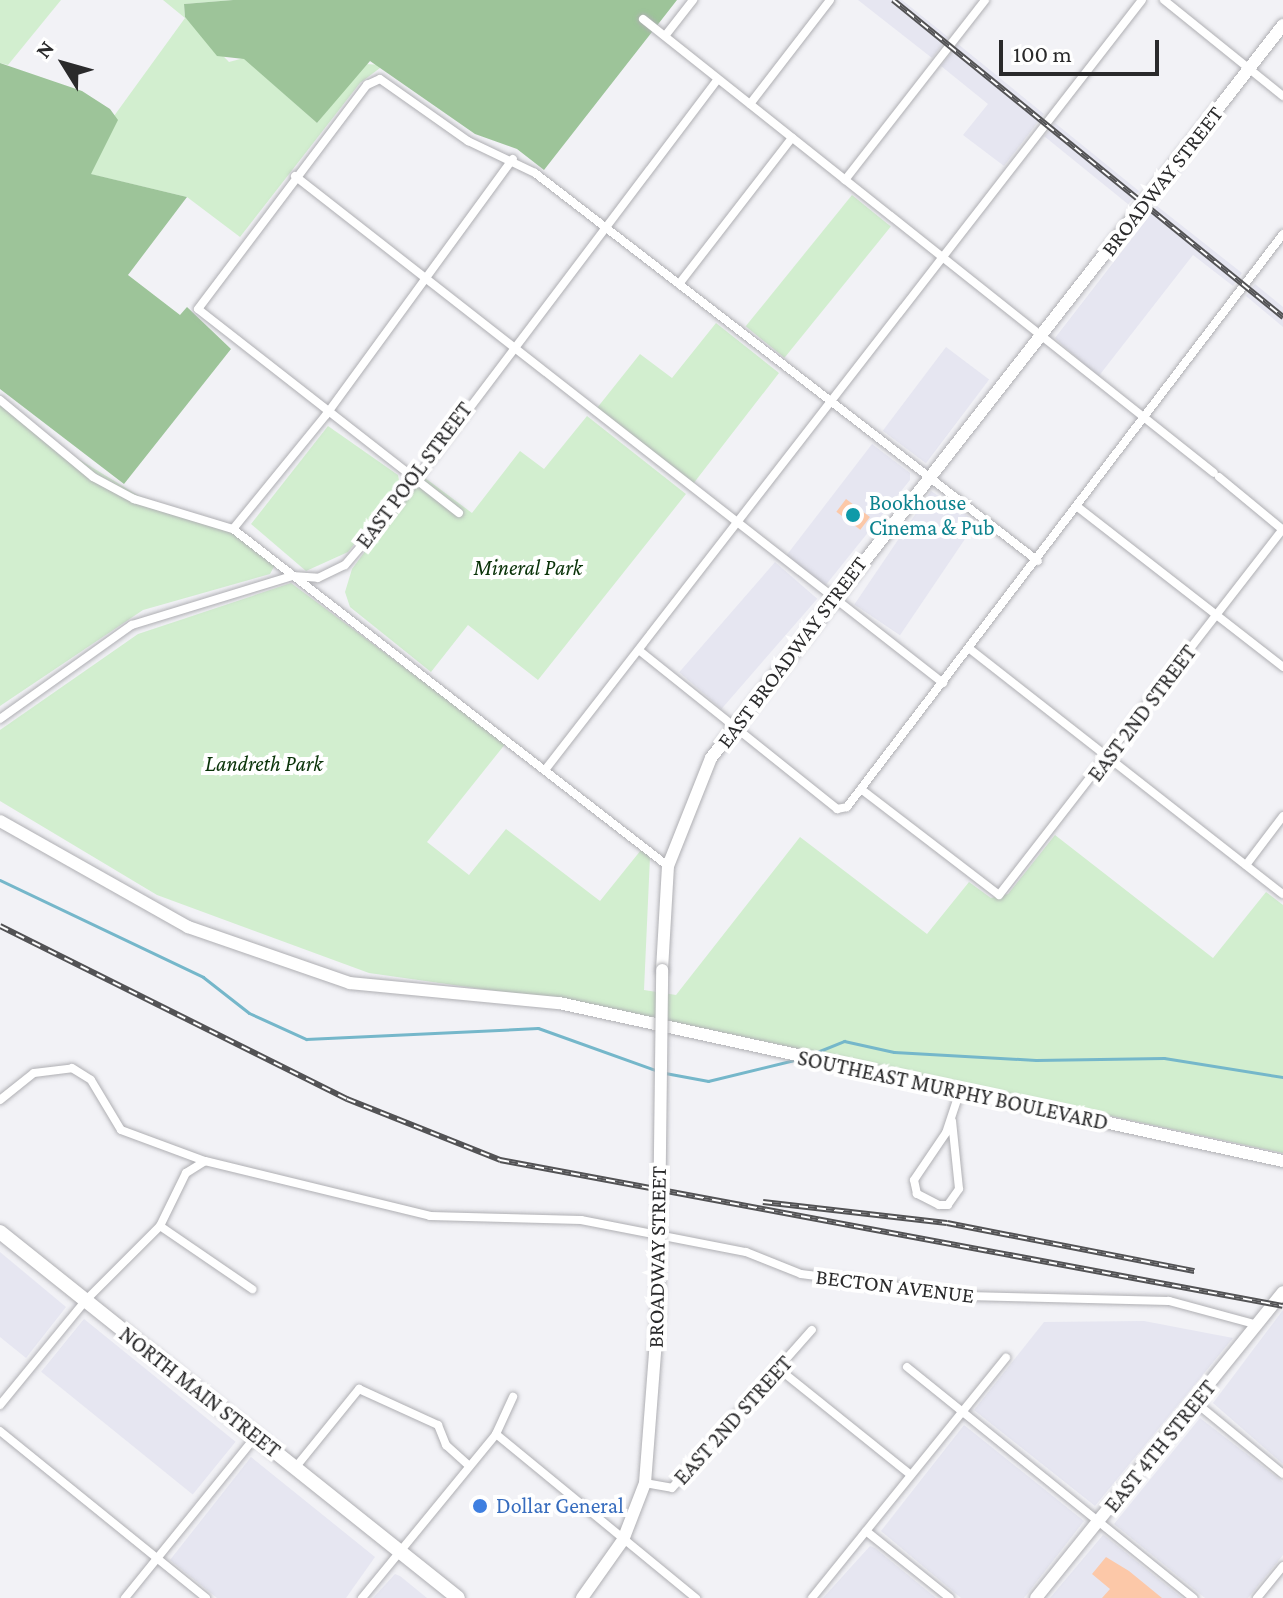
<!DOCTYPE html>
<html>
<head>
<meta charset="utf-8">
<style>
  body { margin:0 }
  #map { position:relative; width:1283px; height:1598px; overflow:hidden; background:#f2f2f6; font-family:"Crimson Pro",serif }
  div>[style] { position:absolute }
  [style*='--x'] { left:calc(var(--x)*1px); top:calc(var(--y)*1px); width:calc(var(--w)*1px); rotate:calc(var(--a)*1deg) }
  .built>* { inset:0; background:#e6e6f1; transform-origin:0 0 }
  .green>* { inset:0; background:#d2eecf; transform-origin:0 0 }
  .forest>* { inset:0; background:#9dc499 }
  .stream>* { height:3px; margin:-1.5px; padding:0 1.5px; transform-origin:1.5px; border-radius:1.5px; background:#75b7ca }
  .building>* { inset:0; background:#fcc8a8; transform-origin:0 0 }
  .roads { filter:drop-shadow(0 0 2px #afafb3) drop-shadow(0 0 2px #afafb3) }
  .street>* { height:8px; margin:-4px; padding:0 4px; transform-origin:4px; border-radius:4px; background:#fff }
  .secondary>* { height:12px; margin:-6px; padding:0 6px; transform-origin:6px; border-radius:6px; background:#fff }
  .primary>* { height:14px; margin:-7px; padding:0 7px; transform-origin:7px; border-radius:7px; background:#fff }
  .rail>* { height:6px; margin-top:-3px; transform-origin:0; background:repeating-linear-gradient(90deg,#fff 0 9px,#535355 0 18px); box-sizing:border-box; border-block:2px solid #535355 }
  .bridges { filter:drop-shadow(0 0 2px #afafb3) drop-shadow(0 0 2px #afafb3) }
  .secondary-bridge>* { height:12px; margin:-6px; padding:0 6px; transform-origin:6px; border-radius:6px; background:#fff }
  .dots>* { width:22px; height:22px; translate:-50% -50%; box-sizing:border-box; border:4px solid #fff; border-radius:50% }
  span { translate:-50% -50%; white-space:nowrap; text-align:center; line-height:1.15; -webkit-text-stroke:8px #fff; paint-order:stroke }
  .street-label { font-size:22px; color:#2a2a2b }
  .culture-label { font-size:22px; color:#0d838f }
  .left { translate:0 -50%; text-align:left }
  .park-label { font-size:22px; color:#093208; font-style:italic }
  .shop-label { font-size:22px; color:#366cbe }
  .north { position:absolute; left:24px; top:24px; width:80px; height:80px; -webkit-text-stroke:6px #fff; paint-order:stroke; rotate:307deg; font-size:22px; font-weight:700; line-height:32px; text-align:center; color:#2a2a2b }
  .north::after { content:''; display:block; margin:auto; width:28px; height:36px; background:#2a2a2b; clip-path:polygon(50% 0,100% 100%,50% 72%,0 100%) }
  .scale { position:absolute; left:999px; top:40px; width:160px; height:36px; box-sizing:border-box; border:4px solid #2a2a2b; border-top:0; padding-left:10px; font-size:24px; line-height:28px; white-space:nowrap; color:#2a2a2b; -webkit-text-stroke:6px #fff; paint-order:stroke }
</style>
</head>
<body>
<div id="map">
  <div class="built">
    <div style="clip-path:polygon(858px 0,902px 0,948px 37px,932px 58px)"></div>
    <div style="clip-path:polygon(958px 44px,1044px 114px,1004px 166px,963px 135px,988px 104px,941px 66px)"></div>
    <div style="left:1055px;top:123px;width:108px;height:17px;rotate:39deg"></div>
    <div style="clip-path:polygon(1157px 206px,1242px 273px,1233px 286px,1193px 255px,1098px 377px,1055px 338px)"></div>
    <div style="clip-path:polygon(1255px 284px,1283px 307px,1283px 327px,1246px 296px)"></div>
    <div style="left:946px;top:347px;width:54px;height:105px;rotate:37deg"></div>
    <div style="clip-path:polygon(872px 444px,910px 473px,910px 480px,825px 586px,786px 556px)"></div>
    <div style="left:931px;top:491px;width:55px;height:137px;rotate:34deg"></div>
    <div style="left:775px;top:562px;width:56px;height:146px;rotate:41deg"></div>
    <div style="clip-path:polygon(0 1252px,66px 1307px,26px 1358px,0 1337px)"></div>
    <div style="clip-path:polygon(1283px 1310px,1283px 1464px,1213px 1403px)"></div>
    <div style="left:84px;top:1319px;width:195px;height:68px;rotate:39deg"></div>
    <div style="clip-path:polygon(1144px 1321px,1233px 1338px,1095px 1506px,974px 1410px,1044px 1322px)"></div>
    <div style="clip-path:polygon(1200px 1418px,1283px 1482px,1283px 1555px,1248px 1598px,1205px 1598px,1114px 1524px)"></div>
    <div style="clip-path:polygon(964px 1425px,1084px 1521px,1024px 1598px,961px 1598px,881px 1531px)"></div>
    <div style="clip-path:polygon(251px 1457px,375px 1557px,346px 1598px,217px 1598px,170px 1560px)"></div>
    <div style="clip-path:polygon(1103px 1535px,1105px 1536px,1182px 1598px,1050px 1598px)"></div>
    <div style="clip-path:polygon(870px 1546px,875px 1548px,936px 1598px,823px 1598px)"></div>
    <div style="clip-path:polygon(395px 1574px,400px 1576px,427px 1598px,373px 1598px)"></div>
  </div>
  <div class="green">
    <div style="clip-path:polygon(0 0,61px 0,8px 65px,0 63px)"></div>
    <div style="clip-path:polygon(163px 0,233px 0,184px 4px,185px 17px,229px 62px,244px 58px,317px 123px,365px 64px,384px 65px,360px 83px,240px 237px,187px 197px,90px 174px,117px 120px,114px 116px,185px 18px)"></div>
    <div style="left:852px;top:195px;width:50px;height:169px;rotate:39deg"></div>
    <div style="clip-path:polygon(716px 323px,779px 373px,693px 484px,597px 408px,640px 354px,672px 378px)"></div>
    <div style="clip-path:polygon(0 397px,62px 449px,139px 496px,248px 536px,276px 563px,270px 574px,143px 610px,0 706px)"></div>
    <div style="clip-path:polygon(587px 416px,686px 494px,538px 680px,468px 625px,431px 672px,350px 607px,345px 592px,352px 569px,421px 475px,472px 513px,520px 451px,544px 469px)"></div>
    <div style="clip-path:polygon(328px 426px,398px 475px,400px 486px,348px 552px,306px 571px,251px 524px)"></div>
    <div style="clip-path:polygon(291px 583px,506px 743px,427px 842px,469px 875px,506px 829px,600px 901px,641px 850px,650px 857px,644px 990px,676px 995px,800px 837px,927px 934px,969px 882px,991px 898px,1008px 894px,1055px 835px,1213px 958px,1266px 892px,1283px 905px,1283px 1153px,596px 1005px,369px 973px,157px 895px,0 801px,0 730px,138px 634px)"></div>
  </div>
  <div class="forest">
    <div style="clip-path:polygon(233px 0,677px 0,544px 170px,517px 149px,475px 134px,370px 61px,317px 123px,244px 59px,217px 56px,185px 17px,184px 4px)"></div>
    <div style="clip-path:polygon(0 63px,82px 91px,110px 109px,118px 120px,91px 174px,187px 197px,128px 275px,180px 315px,187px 307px,231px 349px,124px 484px,0 389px)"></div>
  </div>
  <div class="stream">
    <div style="--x:0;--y:880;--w:225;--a:25.5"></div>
    <div style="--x:203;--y:977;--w:58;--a:38"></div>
    <div style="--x:249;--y:1013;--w:63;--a:24.5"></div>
    <div style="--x:306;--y:1039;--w:232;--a:-2.7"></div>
    <div style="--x:538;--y:1028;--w:127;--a:19.7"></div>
    <div style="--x:812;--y:1054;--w:35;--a:-22"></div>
    <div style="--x:844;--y:1041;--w:51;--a:12.4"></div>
    <div style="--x:894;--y:1052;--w:142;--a:3.2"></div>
    <div style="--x:1036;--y:1060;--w:128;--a:-0.9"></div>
    <div style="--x:1164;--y:1058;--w:121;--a:9.1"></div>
    <div style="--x:665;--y:1073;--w:44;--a:10.5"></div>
    <div style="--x:708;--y:1081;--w:93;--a:-13.7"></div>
  </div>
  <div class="building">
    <div style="left:846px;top:499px;width:30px;height:16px;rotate:37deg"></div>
    <div style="clip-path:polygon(1106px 1557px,1129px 1571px,1162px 1598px,1102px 1598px,1110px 1589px,1092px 1574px)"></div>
  </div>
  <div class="roads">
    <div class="street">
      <div style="--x:1164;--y:0;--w:153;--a:38.9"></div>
      <div style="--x:643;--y:19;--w:729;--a:38.49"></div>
      <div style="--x:665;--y:36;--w:46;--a:-52.1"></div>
      <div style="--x:750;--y:104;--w:131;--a:-52.4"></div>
      <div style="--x:295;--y:176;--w:823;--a:38.04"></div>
      <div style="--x:845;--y:180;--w:228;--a:-52.1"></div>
      <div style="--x:679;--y:284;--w:185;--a:-52.3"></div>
      <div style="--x:0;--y:400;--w:121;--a:39.6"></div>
      <div style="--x:93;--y:477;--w:47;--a:28.2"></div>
      <div style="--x:134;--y:499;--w:103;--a:16.9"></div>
      <div style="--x:233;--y:529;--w:550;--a:37.77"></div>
      <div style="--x:1219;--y:477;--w:83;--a:39.6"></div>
      <div style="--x:1079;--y:508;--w:259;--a:37.9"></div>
      <div style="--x:459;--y:513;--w:331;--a:-142"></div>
      <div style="--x:198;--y:309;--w:281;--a:-53"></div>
      <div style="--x:367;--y:85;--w:14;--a:-25"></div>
      <div style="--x:380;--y:79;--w:108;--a:35.2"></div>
      <div style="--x:468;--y:141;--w:74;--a:25.5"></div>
      <div style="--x:535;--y:173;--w:635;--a:37.65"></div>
      <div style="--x:233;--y:529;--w:147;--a:-50.8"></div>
      <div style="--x:326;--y:415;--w:317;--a:-53.9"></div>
      <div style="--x:970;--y:649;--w:397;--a:38.1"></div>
      <div style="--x:640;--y:651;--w:253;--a:38.7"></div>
      <div style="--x:837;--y:809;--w:10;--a:-11"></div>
      <div style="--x:847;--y:807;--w:720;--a:-52.73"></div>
      <div style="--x:0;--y:719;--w:162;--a:-35.5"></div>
      <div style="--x:132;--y:625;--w:167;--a:-17"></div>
      <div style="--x:292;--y:576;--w:26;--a:4"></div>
      <div style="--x:318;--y:578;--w:30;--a:-26"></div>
      <div style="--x:345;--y:565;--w:82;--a:-49.5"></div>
      <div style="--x:398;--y:503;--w:531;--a:-52.96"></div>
      <div style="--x:545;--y:770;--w:974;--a:-52.21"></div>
      <div style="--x:861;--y:789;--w:174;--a:37.5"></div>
      <div style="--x:999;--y:895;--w:463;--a:-52.2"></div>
      <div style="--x:1246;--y:865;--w:61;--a:-52.9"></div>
      <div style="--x:0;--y:1100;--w:43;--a:-38.5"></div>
      <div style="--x:34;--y:1073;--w:38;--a:-7"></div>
      <div style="--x:72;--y:1068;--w:22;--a:32"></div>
      <div style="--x:91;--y:1080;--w:58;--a:59"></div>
      <div style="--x:121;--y:1130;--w:90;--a:20.3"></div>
      <div style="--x:952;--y:1121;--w:68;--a:84.1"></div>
      <div style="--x:959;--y:1189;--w:19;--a:125"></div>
      <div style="--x:948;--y:1205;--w:9;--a:180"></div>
      <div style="--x:939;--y:1205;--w:25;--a:-153"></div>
      <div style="--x:917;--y:1194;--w:14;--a:-102"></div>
      <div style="--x:914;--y:1180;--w:57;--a:-55.8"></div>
      <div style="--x:946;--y:1133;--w:44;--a:-71.6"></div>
      <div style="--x:160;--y:1226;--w:112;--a:34.4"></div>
      <div style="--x:907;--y:1367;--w:368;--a:38.9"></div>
      <div style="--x:779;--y:1369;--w:169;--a:38.8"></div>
      <div style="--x:1196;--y:1403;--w:112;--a:39.2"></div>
      <div style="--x:0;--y:1405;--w:134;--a:-50.7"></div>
      <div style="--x:85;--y:1301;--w:106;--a:-45"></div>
      <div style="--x:160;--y:1226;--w:59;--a:-63.9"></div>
      <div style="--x:186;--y:1173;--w:22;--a:-32"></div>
      <div style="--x:205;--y:1161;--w:232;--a:13.7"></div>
      <div style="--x:430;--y:1216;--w:151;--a:1.5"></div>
      <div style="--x:581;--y:1220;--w:168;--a:11"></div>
      <div style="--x:746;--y:1252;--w:59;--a:21.8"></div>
      <div style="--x:801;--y:1274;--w:167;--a:7.5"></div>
      <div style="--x:967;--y:1296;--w:202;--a:1.4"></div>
      <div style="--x:1169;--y:1301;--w:92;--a:15.1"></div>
      <div style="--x:0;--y:1431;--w:265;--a:39"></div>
      <div style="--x:496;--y:1434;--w:259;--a:39.4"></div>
      <div style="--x:295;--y:1468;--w:102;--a:-51"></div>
      <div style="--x:359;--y:1389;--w:87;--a:24.5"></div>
      <div style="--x:438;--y:1425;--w:22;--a:68"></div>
      <div style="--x:446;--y:1445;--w:31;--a:42"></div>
      <div style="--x:645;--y:1483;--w:27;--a:10"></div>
      <div style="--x:672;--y:1488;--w:211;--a:-48.5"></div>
      <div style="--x:866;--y:1531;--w:107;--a:38.6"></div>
      <div style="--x:125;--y:1598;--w:208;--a:-51"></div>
      <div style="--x:362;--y:1598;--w:212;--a:-50.7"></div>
      <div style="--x:496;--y:1434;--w:41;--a:-65.3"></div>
      <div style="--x:812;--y:1598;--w:309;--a:-51.1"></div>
      <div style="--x:1257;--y:1598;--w:41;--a:-50.9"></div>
    </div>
    <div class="secondary">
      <div style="--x:0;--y:821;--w:216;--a:29.4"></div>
      <div style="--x:188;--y:927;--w:171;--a:19.1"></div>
      <div style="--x:350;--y:983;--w:210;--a:5.5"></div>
      <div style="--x:559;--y:1003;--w:741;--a:12.31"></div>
      <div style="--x:662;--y:970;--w:104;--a:-86.7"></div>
      <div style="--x:668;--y:866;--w:116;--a:-68.3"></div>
      <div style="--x:711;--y:758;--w:930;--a:-52.03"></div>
      <div style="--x:582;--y:1598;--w:71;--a:-54.7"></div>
      <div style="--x:623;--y:1540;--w:61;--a:-68.9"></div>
      <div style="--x:645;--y:1483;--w:170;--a:-85.6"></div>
      <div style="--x:1036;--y:1598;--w:393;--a:-51.1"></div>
    </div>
    <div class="primary">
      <div style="--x:0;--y:1232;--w:586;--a:38.63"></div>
    </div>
  </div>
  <div class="rail">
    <div style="--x:893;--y:0;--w:503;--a:39.1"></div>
    <div style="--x:0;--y:926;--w:388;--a:26.5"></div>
    <div style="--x:347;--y:1099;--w:165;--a:21.7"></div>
    <div style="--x:500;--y:1160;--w:796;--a:10.56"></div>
    <div style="--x:763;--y:1202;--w:185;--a:6.5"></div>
    <div style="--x:947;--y:1223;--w:252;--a:11"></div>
  </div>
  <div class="bridges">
    <div class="secondary-bridge">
      <div style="--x:658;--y:1313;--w:343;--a:-89.3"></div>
    </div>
  </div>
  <div class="dots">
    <div style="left:853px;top:515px;background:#0f9aa8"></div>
    <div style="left:480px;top:1506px;background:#3f7fe0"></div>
  </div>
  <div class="street-label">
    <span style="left:1162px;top:181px;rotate:-52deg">BROADWAY STREET</span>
    <span style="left:414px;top:475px;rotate:-53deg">EAST POOL STREET</span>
    <span style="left:792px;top:652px;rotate:-53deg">EAST BROADWAY STREET</span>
    <span style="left:1142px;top:713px;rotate:-53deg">EAST 2ND STREET</span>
    <span style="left:953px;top:1090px;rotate:12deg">SOUTHEAST MURPHY BOULEVARD</span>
    <span style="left:657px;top:1257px;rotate:-89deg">BROADWAY STREET</span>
    <span style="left:895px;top:1286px;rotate:7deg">BECTON AVENUE</span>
    <span style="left:200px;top:1392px;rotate:38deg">NORTH MAIN STREET</span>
    <span style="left:733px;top:1420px;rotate:-48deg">EAST 2ND STREET</span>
    <span style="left:1160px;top:1446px;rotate:-51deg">EAST 4TH STREET</span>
  </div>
  <div class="culture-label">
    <span class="left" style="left:869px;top:515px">Bookhouse<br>Cinema &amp; Pub</span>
  </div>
  <div class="park-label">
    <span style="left:528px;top:568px">Mineral Park</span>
    <span style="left:264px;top:764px">Landreth Park</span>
  </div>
  <div class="shop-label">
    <span class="left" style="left:496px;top:1506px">Dollar General</span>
  </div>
  <div class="north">N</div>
  <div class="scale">100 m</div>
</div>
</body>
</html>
